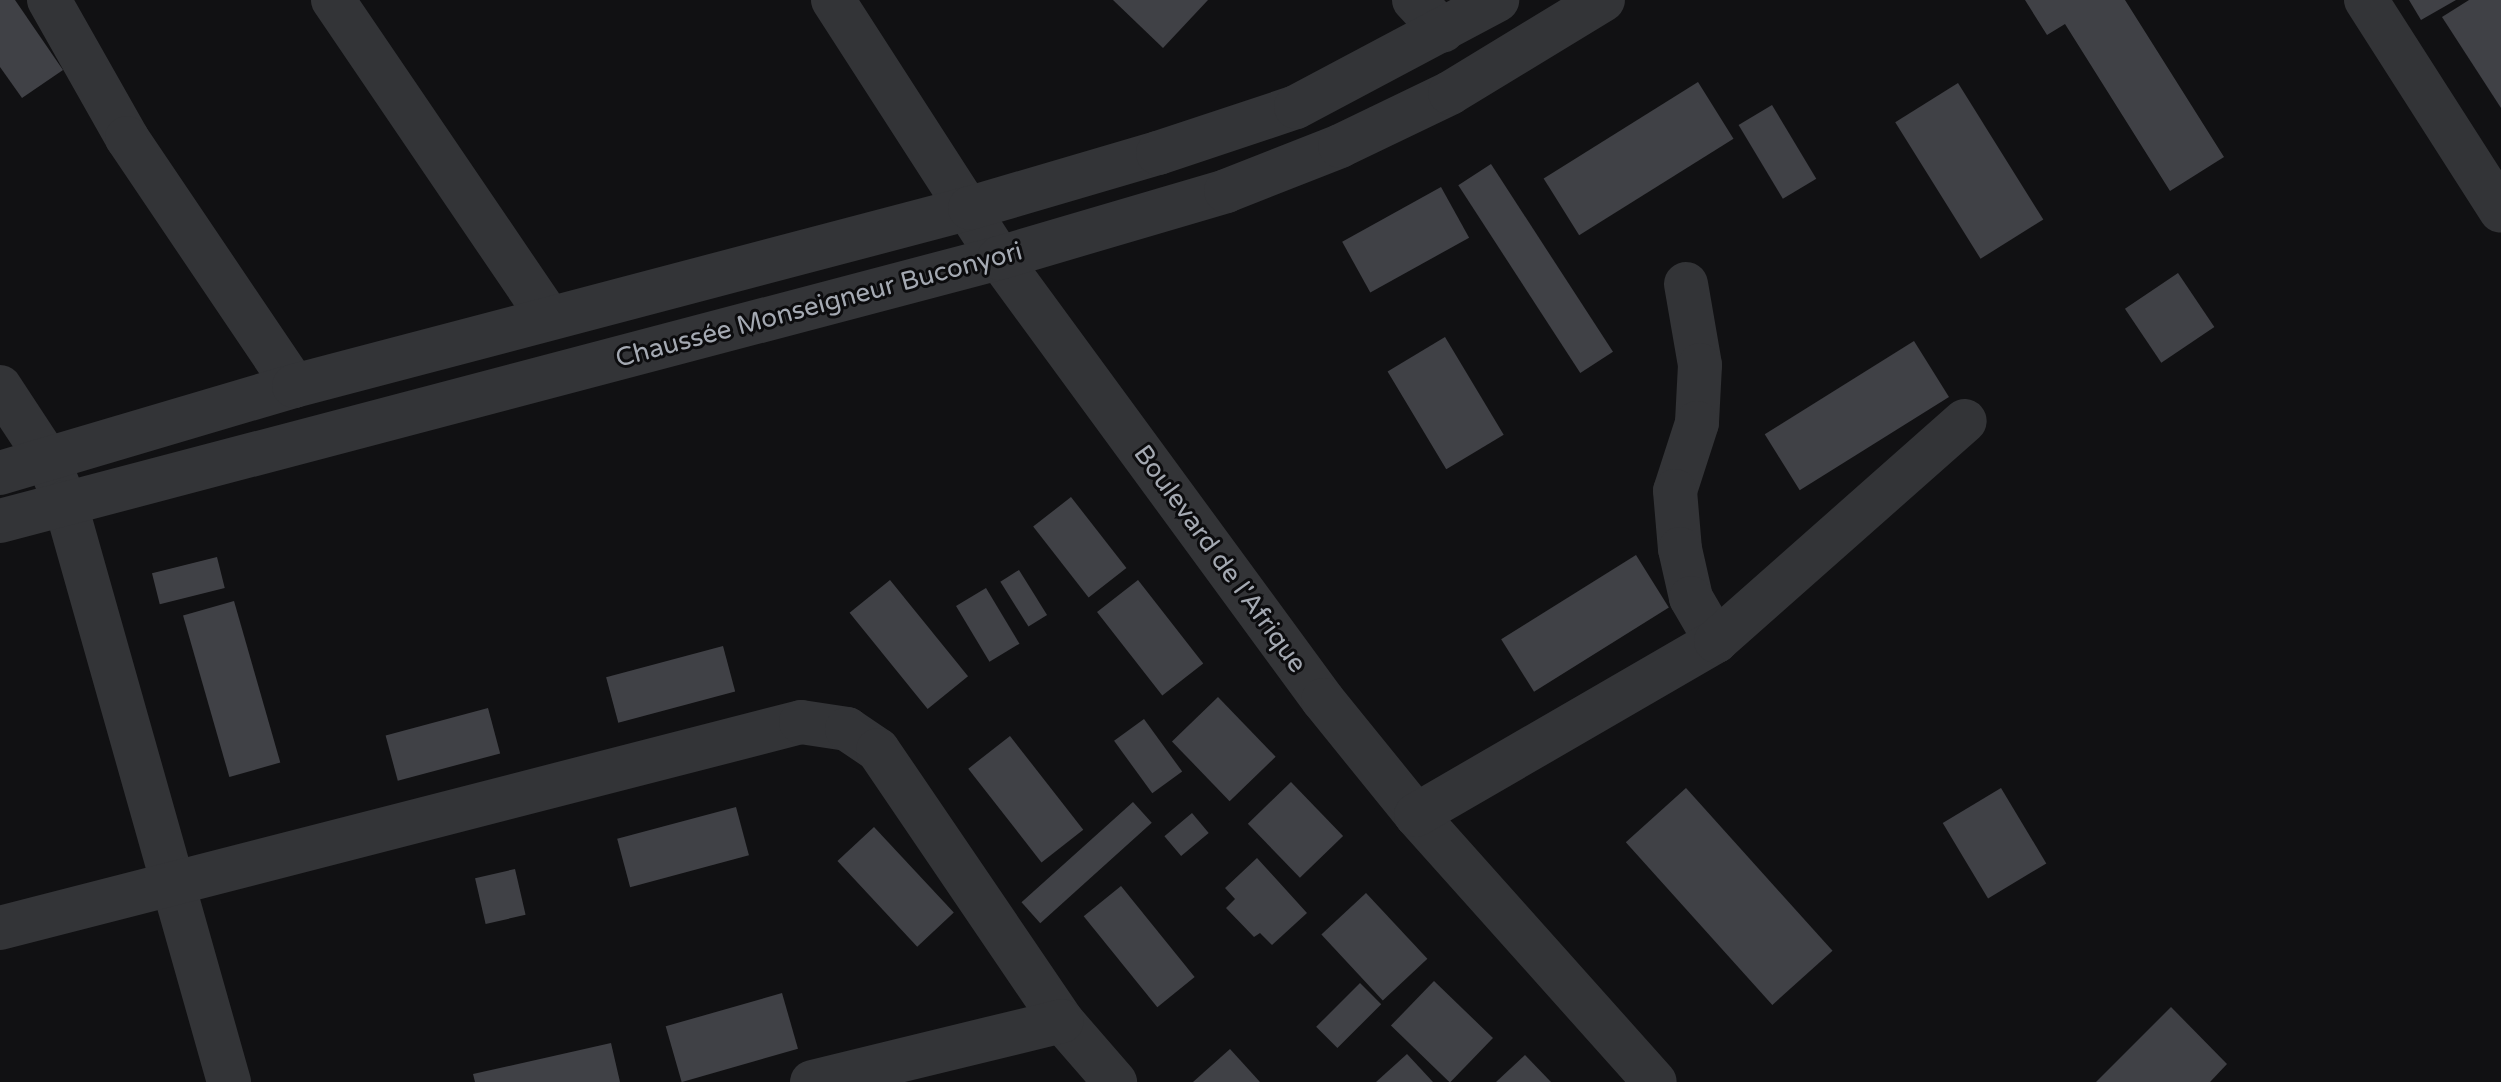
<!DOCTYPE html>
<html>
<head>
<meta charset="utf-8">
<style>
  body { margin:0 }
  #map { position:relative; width:2501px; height:1082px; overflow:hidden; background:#111113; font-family:"Varela Round",sans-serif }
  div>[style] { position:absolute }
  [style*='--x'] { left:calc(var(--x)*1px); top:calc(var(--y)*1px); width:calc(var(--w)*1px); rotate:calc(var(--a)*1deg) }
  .building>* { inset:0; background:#404146; transform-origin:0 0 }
  .minor>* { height:44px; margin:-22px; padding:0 22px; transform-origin:22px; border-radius:22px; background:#333437 }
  span { translate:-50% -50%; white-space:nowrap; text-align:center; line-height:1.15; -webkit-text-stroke:6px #0c0c0e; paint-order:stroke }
  .street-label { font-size:26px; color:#a4a9b2 }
</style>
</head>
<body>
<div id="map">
  <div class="building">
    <div style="clip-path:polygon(0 0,15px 0,63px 70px,22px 98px,0 67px)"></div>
    <div style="clip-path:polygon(1113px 0,1208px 0,1163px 48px)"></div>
    <div style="clip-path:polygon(2025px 0,2125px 0,2224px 157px,2170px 191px,2065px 24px,2047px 35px)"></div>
    <div style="clip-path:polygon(2409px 0,2456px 0,2421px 20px)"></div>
    <div style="clip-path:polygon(2469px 0,2501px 0,2501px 108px,2442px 17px)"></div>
    <div style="left:1698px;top:82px;width:67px;height:182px;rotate:58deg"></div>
    <div style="left:1958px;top:83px;width:161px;height:74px;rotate:58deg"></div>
    <div style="left:1772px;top:105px;width:86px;height:39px;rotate:59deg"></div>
    <div style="left:1491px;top:164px;width:224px;height:39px;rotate:57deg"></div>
    <div style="left:1441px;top:187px;width:58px;height:113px;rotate:61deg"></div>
    <div style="left:2178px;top:273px;width:65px;height:64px;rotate:56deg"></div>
    <div style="left:1445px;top:337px;width:114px;height:67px;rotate:59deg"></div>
    <div style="left:1914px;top:341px;width:66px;height:176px;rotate:58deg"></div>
    <div style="left:1071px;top:497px;width:90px;height:48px;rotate:52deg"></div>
    <div style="left:1636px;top:555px;width:62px;height:159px;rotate:58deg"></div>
    <div style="left:217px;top:557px;width:32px;height:67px;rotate:76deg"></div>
    <div style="left:1019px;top:570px;width:53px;height:22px;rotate:58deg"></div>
    <div style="left:890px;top:580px;width:124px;height:52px;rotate:51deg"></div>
    <div style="left:1138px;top:580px;width:106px;height:52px;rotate:52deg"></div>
    <div style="left:986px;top:588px;width:65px;height:35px;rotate:59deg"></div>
    <div style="left:234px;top:601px;width:168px;height:53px;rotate:74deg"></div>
    <div style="left:723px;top:646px;width:47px;height:121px;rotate:75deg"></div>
    <div style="left:1218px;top:697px;width:83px;height:64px;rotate:46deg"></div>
    <div style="left:488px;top:708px;width:47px;height:106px;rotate:75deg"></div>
    <div style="left:1144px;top:719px;width:65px;height:37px;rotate:54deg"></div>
    <div style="left:1010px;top:736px;width:119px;height:53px;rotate:52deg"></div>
    <div style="left:1291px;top:782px;width:75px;height:60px;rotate:46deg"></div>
    <div style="left:1686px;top:788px;width:219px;height:81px;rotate:48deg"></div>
    <div style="left:2001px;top:788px;width:88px;height:68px;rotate:59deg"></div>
    <div style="left:1133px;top:802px;width:28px;height:150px;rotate:48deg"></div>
    <div style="left:736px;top:807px;width:50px;height:123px;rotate:75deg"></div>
    <div style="left:1192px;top:813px;width:26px;height:36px;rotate:50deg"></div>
    <div style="left:874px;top:827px;width:117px;height:50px;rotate:47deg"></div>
    <div style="clip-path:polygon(1257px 858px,1307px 913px,1272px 945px,1260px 933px,1254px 937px,1226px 908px,1235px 899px,1225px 888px)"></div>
    <div style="left:515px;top:869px;width:47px;height:41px;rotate:77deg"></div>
    <div style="left:1121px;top:886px;width:117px;height:48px;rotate:51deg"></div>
    <div style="left:1366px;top:893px;width:90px;height:61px;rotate:47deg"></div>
    <div style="left:1434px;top:981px;width:82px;height:62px;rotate:44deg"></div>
    <div style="left:1360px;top:983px;width:30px;height:62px;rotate:45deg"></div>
    <div style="left:782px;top:993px;width:58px;height:121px;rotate:74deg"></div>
    <div style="clip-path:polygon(2171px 1007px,2227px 1064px,2210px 1082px,2096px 1082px)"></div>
    <div style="clip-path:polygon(611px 1043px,620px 1082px,475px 1082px,473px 1074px)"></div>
    <div style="clip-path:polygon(1230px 1049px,1260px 1082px,1193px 1082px)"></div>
    <div style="clip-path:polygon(1407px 1054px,1433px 1082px,1376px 1082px)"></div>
    <div style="clip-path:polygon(1525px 1055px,1551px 1082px,1496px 1082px)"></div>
  </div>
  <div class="minor">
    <div style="--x:49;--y:0;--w:159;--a:60.5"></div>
    <div style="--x:127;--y:138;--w:299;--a:56"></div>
    <div style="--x:333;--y:0;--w:384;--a:55.8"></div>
    <div style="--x:833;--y:0;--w:307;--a:57.2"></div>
    <div style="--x:999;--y:258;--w:548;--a:53.76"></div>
    <div style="--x:1323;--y:700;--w:148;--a:51"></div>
    <div style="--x:1416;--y:815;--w:358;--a:48.2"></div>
    <div style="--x:1414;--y:0;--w:42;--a:46.9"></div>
    <div style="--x:2366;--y:0;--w:250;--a:57.4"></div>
    <div style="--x:1686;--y:284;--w:82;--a:80.2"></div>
    <div style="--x:1700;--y:365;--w:58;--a:93"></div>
    <div style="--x:1697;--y:423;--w:71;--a:107.9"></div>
    <div style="--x:1675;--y:491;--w:58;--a:85.1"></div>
    <div style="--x:1680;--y:549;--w:50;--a:77.3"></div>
    <div style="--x:1691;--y:598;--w:50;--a:59.8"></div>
    <div style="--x:0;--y:387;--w:87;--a:56.7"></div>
    <div style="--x:48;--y:460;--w:45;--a:68"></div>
    <div style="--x:65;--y:502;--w:603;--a:74.21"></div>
    <div style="--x:0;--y:473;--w:307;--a:-16.5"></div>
    <div style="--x:294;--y:386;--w:699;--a:-14.75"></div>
    <div style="--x:970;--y:208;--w:196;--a:-16.3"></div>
    <div style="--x:1158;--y:153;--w:145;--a:-18.4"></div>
    <div style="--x:1296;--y:107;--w:228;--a:-28"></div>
    <div style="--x:0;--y:521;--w:1033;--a:-14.75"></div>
    <div style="--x:999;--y:258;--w:237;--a:-16.4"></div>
    <div style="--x:1226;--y:191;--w:123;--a:-21.5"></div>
    <div style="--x:1340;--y:146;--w:122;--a:-25.7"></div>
    <div style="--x:1450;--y:93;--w:179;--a:-31.3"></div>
    <div style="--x:1416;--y:815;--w:347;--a:-30.1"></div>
    <div style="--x:1716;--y:641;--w:332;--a:-41.5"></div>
    <div style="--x:0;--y:928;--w:827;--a:-14.42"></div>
    <div style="--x:801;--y:722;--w:47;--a:8.7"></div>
    <div style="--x:847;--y:729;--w:37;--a:34"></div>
    <div style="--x:878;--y:750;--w:328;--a:55.8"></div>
    <div style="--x:1062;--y:1021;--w:81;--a:49"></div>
    <div style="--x:812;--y:1082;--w:257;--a:-13.7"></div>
  </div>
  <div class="street-label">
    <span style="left:819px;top:305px;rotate:-15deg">Chaussée Monseigneur Buconyori</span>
    <span style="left:1220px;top:559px;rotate:54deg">Boulevard de l'Afrique</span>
  </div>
</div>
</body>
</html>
